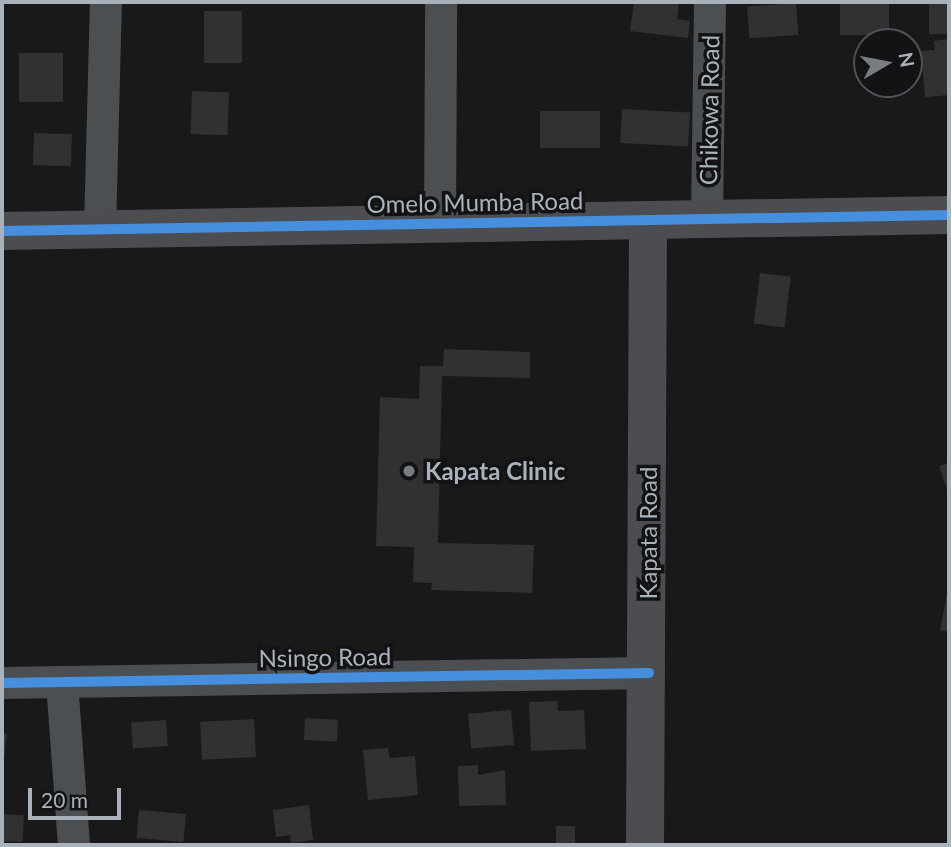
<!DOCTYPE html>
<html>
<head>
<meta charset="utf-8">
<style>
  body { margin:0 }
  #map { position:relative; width:951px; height:847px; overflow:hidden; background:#191919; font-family:Lato,sans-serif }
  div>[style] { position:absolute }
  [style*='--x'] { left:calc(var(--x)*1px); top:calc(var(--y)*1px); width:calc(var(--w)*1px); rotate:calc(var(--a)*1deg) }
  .building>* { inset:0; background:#313131; transform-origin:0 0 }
  .street>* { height:32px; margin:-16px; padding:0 16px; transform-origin:16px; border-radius:16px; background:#4c4f52 }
  .secondary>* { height:38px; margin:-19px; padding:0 19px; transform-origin:19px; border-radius:19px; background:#4b4d50 }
  .cycleway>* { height:10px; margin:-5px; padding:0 5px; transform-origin:5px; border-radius:5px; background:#468fdf }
  .dots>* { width:19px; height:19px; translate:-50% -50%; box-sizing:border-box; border:4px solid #131315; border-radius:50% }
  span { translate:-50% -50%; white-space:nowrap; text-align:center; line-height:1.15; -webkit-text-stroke:7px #131315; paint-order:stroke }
  .street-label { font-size:24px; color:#a9b1ba }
  .poi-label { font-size:24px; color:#a9b1ba; font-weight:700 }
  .left { translate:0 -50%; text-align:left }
  .frame { position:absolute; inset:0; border:4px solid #a9b1ba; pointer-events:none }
  .north { position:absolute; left:853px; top:28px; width:70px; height:70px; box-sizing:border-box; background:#131315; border:2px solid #4f5257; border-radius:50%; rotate:80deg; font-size:19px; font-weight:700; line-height:28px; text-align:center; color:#a9b1ba }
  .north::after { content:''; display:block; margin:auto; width:24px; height:32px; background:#777c82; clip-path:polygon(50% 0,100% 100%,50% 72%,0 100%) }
  .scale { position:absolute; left:28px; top:788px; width:93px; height:32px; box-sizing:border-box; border:4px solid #a9b1ba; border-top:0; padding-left:9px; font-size:21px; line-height:24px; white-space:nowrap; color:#a9b1ba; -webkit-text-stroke:5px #131315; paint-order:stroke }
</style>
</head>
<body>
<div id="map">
  <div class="building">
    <div style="clip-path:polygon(634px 2px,679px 2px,677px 19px,690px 21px,688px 38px,630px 31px)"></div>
    <div style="left:840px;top:2px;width:49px;height:33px"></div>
    <div style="left:929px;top:2px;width:20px;height:32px"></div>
    <div style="left:796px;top:3px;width:32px;height:49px;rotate:86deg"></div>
    <div style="left:204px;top:11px;width:38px;height:52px"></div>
    <div style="clip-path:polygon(949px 39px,949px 95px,925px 97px,921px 51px,935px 50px,934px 41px)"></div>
    <div style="left:19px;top:53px;width:44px;height:49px"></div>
    <div style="left:192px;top:91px;width:37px;height:43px;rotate:2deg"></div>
    <div style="left:622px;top:109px;width:68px;height:34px;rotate:3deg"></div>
    <div style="left:540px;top:111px;width:60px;height:37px"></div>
    <div style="left:34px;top:133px;width:38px;height:32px;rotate:2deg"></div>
    <div style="left:760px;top:273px;width:31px;height:51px;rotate:7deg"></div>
    <div style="clip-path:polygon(444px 349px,530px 352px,530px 378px,442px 376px,438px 543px,534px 545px,532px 593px,431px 590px,432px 583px,413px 582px,414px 547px,376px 546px,380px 397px,419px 399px,420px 366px,443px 366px)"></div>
    <div style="clip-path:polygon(949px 463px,949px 495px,939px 466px)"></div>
    <div style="clip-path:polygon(948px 589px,949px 589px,949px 632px,940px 630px)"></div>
    <div style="clip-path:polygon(557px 701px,558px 711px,584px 710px,586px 749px,531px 751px,529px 702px)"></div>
    <div style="left:511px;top:710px;width:35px;height:43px;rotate:85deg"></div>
    <div style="left:305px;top:718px;width:33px;height:22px;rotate:3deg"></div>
    <div style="left:254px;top:719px;width:38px;height:54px;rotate:87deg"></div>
    <div style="left:166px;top:720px;width:26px;height:35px;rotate:86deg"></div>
    <div style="clip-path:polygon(2px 733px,7px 734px,3px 768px,2px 768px)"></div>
    <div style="clip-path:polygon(388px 748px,390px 758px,415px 756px,418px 795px,368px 800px,363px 750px)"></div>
    <div style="clip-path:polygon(478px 765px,478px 775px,505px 770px,506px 805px,459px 806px,458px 766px)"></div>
    <div style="clip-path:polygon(309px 805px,313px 840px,291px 843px,290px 835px,276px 837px,273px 810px)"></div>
    <div style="left:139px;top:810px;width:47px;height:28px;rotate:5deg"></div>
    <div style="left:2px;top:814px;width:22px;height:27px;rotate:3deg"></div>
    <div style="left:556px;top:826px;width:19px;height:19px"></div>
  </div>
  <div class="street">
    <div style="--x:707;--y:219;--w:217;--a:-89.2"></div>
    <div style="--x:440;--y:223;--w:221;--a:-89.7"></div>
    <div style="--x:100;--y:229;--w:227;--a:-88.5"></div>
    <div style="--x:62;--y:682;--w:163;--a:85.8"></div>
    <div style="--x:2;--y:683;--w:647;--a:-0.89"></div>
  </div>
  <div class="secondary">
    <div style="--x:2;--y:231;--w:947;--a:-0.97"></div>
    <div style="--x:645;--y:845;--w:625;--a:-89.72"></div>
  </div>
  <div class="cycleway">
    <div style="--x:2;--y:231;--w:947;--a:-0.97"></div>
    <div style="--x:2;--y:683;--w:647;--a:-0.89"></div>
  </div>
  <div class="dots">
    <div style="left:409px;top:471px;background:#777c82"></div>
  </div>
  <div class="street-label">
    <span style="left:709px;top:110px;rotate:-89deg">Chikowa Road</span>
    <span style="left:475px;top:202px;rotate:-1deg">Omelo Mumba Road</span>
    <span style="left:648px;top:533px;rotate:-90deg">Kapata Road</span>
    <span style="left:325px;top:657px;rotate:-1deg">Nsingo Road</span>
  </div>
  <div class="poi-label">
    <span class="left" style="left:425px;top:471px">Kapata Clinic</span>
  </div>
  <div class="frame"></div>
  <div class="north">N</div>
  <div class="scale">20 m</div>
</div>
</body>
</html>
